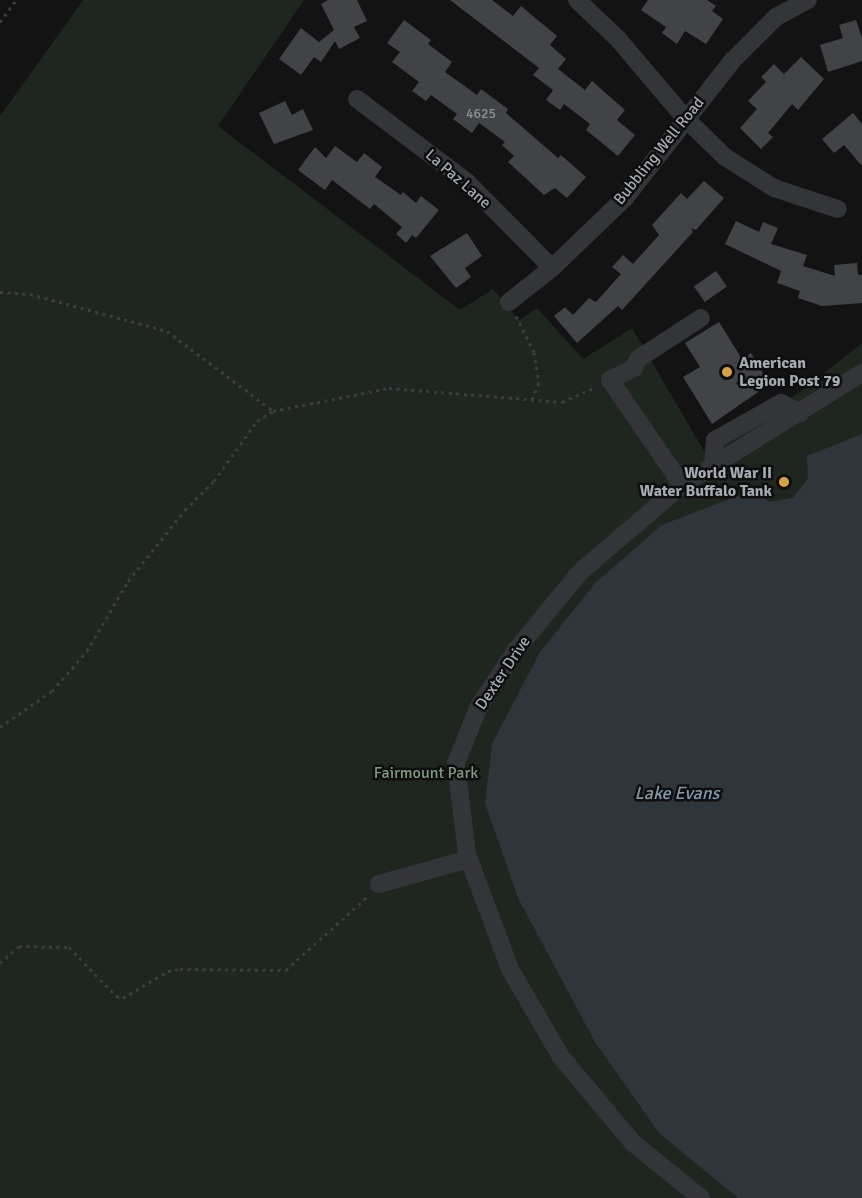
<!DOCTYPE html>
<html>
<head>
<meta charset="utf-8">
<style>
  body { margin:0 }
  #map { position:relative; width:862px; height:1198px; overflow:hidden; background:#131314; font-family:Signika,sans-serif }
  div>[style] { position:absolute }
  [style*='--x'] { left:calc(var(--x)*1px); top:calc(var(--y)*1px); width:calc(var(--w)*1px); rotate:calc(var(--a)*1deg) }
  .green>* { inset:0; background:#1f2620 }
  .water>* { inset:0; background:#2e353b }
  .building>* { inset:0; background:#424346; transform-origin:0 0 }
  .path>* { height:3px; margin-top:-1.5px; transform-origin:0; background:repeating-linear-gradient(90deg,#3a3c3f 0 3px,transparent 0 7.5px) }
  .minor>* { height:18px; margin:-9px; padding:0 9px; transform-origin:9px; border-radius:9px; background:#343538 }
  .dots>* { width:16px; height:16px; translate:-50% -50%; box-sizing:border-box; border:3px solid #0e0e0f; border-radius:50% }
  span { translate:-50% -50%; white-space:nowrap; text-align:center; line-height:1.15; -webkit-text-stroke:5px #0e0e0f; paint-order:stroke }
  .number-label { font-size:14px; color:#8d9097 }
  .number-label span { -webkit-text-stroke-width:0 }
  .street-label { font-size:16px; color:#a6aab2 }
  .poi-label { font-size:16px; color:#a6aab2; font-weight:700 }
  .left { translate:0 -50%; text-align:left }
  .right { translate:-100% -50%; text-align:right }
  .park-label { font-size:16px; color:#7f9b80 }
  .water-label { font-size:18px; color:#8198a9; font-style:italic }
</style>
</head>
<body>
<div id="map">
  <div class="green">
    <div style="clip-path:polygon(83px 0,304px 0,218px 126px,460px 310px,493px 289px,519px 320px,537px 308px,583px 359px,632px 328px,704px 451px,803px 390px,862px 343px,862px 1198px,0 1198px,0 116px)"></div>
  </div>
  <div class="water">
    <div style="clip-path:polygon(862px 434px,862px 1198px,738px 1198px,659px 1133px,595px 1042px,518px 898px,485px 803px,492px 744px,540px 652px,596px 582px,662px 525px,753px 490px,769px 502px,793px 498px,808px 478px,807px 456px)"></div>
  </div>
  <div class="building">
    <div style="clip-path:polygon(328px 0,357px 0,367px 21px,354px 27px,360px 38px,339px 49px,335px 41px,321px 62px,314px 57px,301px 75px,279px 59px,301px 28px,319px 42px,334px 30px,321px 4px)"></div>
    <div style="clip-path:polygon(450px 0,492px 0,513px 16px,521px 6px,557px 36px,550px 45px,566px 59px,558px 69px,585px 90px,592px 81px,625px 110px,617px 120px,635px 135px,618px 156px,586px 130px,590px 124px,564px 104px,560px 110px,546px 100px,553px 90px,533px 75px,539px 68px)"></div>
    <div style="clip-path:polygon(648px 0,707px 0,716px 6px,712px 11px,723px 19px,706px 44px,685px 31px,677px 44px,662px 33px,666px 27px,641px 10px)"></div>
    <div style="clip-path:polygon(404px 20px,431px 40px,428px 44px,452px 62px,445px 72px,477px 95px,481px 89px,508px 109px,506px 113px,558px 158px,561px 155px,586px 177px,567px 198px,555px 188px,544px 195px,508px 162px,514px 156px,502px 145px,505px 142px,479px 123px,472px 133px,453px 119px,457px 114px,431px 95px,426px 101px,412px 91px,419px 82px,392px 62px,400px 52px,387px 43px)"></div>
    <div style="clip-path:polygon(856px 20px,862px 38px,862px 61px,828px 72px,820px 45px,843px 38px,839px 25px)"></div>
    <div style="clip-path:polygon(801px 57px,824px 79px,798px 110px,792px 104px,768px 133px,773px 137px,761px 149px,740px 128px,757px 109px,748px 101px,766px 82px,761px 77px,774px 64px,784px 74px)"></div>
    <div style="clip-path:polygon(285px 101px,292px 115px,303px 109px,313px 130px,274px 144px,259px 113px)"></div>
    <div style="clip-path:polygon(853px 113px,862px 124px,862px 166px,844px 145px,834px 153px,822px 139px)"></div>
    <div style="clip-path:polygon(335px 146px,357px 162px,364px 153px,382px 167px,375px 177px,401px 195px,403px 192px,416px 203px,421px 196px,439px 210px,416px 238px,412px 235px,406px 243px,396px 234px,402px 227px,374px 204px,370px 209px,332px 180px,325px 190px,298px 170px,315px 147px,326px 158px)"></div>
    <div style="clip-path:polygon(704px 181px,724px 198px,696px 230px,691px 228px,693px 232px,622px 310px,618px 306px,577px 343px,554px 316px,565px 307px,573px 315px,589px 298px,596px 302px,621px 274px,612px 267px,623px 255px,633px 264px,659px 235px,652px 225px,681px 193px,687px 199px)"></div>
    <div style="clip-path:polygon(736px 221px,759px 232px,763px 222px,778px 228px,771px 244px,807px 255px,803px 266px,835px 276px,834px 265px,857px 263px,858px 275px,862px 275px,862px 303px,822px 306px,798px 298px,800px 291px,777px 283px,781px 271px,725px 244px)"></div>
    <div style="clip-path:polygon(467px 233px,482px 256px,465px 268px,471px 277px,456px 288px,430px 256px)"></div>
    <div style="left:716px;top:271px;width:19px;height:27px;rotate:55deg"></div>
    <div style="clip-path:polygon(719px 322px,742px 359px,751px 353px,766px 378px,757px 383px,761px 390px,712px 424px,683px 377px,700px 367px,685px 343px)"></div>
  </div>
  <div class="path">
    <div style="--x:0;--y:22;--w:27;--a:-54"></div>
    <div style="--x:0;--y:292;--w:30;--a:4"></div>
    <div style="--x:30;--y:294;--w:142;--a:15.1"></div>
    <div style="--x:167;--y:331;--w:133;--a:37"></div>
    <div style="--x:516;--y:316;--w:40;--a:63.4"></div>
    <div style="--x:534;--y:352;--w:31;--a:81"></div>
    <div style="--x:539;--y:383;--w:20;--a:114"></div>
    <div style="--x:0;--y:727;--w:63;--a:-34.7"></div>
    <div style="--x:52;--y:691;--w:53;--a:-48.8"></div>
    <div style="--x:87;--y:651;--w:81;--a:-59.6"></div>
    <div style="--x:128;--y:581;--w:91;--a:-51.2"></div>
    <div style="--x:185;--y:510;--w:41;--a:-45"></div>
    <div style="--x:214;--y:481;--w:74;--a:-54.4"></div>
    <div style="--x:257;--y:421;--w:19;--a:-32"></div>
    <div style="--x:273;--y:411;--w:118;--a:-11.2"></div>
    <div style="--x:389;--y:388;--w:174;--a:4.6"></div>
    <div style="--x:562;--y:402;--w:36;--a:-24"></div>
    <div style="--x:0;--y:963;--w:25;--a:-42"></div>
    <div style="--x:19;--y:946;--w:50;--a:1.1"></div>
    <div style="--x:69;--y:947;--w:68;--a:46.2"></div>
    <div style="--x:116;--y:996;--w:7;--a:16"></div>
    <div style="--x:123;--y:998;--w:52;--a:-31"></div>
    <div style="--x:168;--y:971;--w:12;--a:-9"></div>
    <div style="--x:180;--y:969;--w:106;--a:0.5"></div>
    <div style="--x:286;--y:970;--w:110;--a:-42.1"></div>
  </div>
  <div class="minor">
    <div style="--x:577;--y:0;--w:57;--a:43.6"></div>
    <div style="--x:618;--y:39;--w:104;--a:49.7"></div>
    <div style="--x:685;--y:118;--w:56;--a:44.3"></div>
    <div style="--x:725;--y:157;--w:58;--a:32.3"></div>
    <div style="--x:774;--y:188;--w:67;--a:18.2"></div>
    <div style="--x:357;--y:99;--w:136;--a:37"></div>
    <div style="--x:466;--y:181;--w:122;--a:45.3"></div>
    <div style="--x:509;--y:302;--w:55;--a:-38.3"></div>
    <div style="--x:552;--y:268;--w:101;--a:-43.8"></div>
    <div style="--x:625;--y:198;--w:175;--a:-52"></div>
    <div style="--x:733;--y:60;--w:61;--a:-45"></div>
    <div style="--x:776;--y:17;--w:36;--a:-28"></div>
    <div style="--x:713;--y:467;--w:27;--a:-86"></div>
    <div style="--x:715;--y:440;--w:76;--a:-29.3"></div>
    <div style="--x:781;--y:403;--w:22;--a:27"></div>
    <div style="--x:682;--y:485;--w:127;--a:-124.4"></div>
    <div style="--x:610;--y:380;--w:27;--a:-27"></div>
    <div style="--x:634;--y:368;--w:10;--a:-66"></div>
    <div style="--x:638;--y:359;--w:75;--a:-33.1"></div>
    <div style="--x:379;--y:884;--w:93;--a:-15.5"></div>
    <div style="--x:701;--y:1198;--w:87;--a:-141"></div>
    <div style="--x:633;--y:1143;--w:112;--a:-129.9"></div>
    <div style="--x:561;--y:1057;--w:102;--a:-120.1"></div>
    <div style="--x:510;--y:969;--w:123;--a:-110.5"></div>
    <div style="--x:467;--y:854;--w:92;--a:-96.9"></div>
    <div style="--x:456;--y:763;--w:61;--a:-68"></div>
    <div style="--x:479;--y:706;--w:67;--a:-56.5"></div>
    <div style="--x:516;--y:650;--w:101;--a:-50.6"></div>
    <div style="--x:580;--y:572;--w:134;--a:-40.5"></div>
    <div style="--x:682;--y:485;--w:212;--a:-31.9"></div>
  </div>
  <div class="dots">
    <div style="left:727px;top:372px;background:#d9a145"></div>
    <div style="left:784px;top:482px;background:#d9a145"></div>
  </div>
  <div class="number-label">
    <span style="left:481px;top:114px">4625</span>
  </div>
  <div class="street-label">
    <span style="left:659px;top:151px;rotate:-51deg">Bubbling Well Road</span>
    <span style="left:458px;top:179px;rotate:41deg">La Paz Lane</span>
    <span style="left:503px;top:673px;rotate:-56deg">Dexter Drive</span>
  </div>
  <div class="poi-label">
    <span class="left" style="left:739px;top:372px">American<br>Legion Post 79</span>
    <span class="right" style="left:772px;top:482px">World War II<br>Water Buffalo Tank</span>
  </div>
  <div class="park-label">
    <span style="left:426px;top:773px">Fairmount Park</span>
  </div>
  <div class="water-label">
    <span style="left:677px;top:793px">Lake Evans</span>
  </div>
</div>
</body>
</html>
